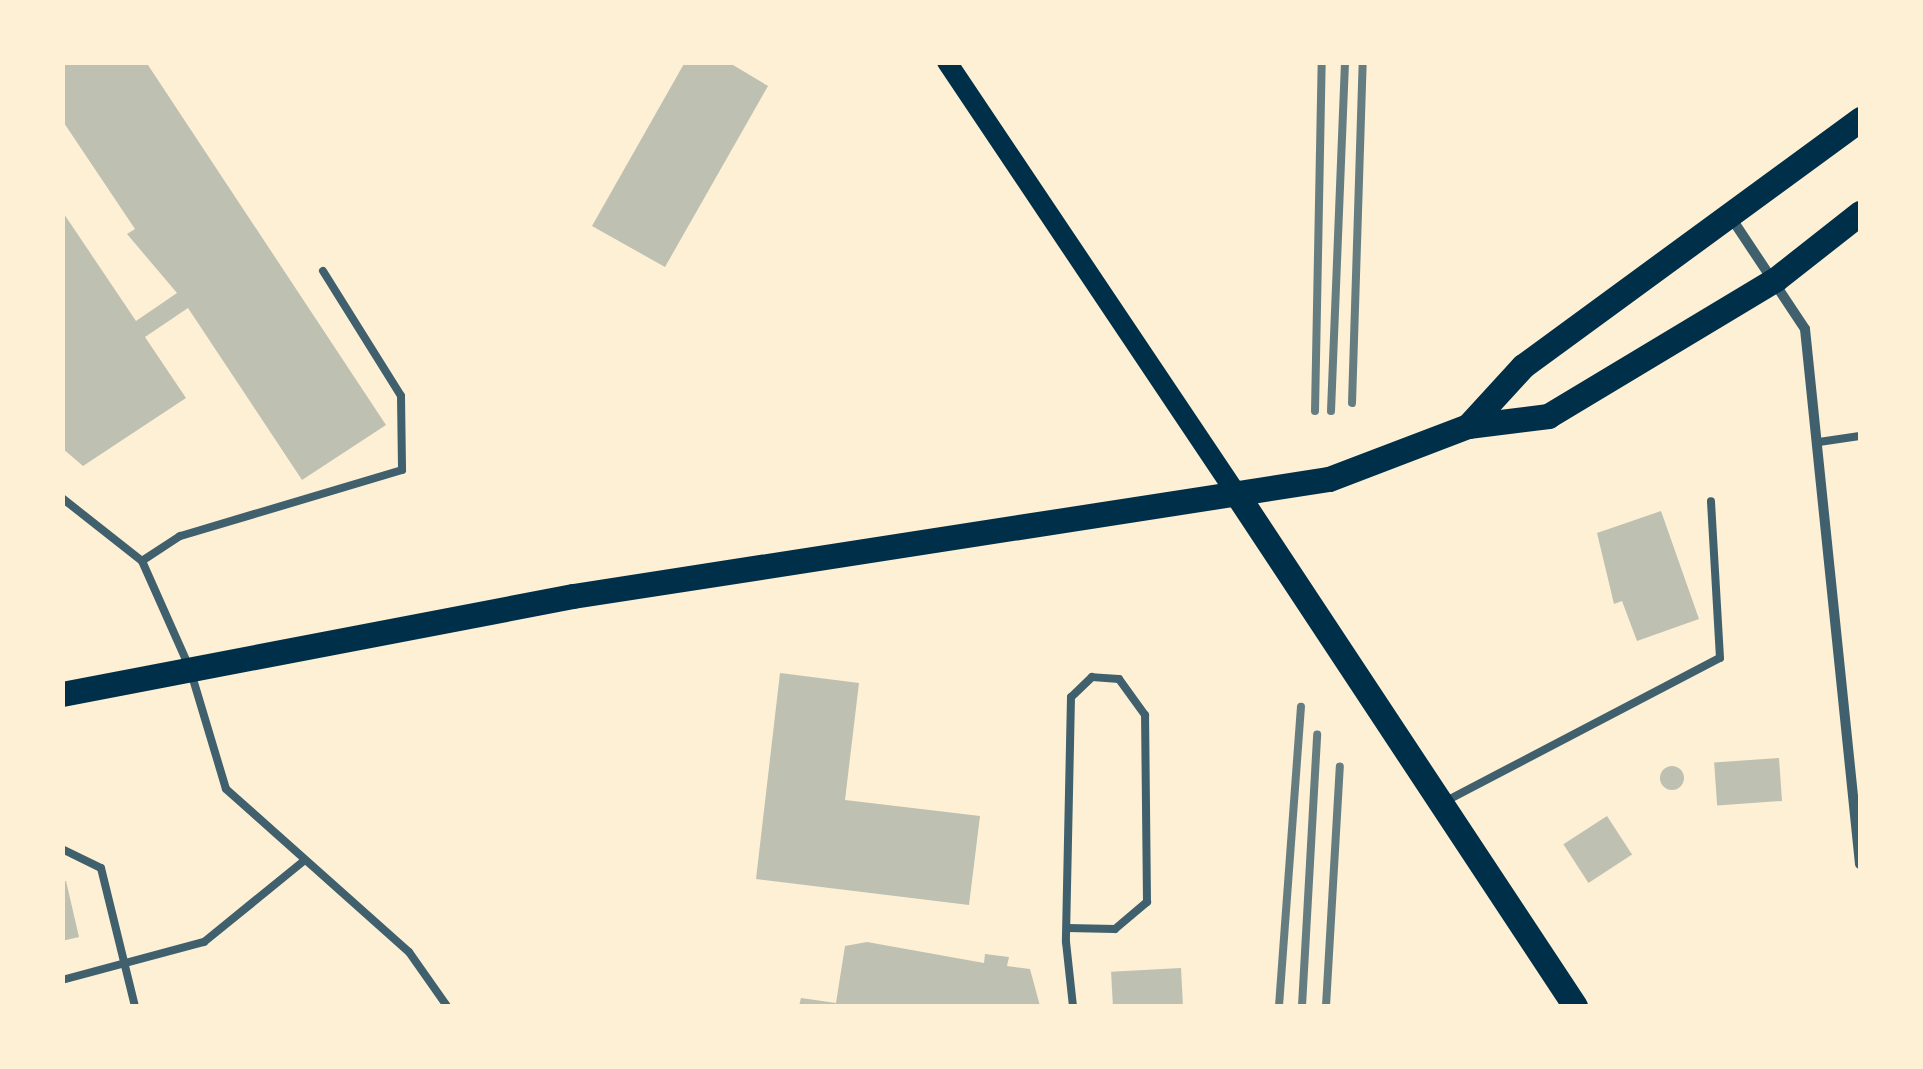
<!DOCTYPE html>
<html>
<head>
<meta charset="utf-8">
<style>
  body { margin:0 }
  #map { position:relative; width:1923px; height:1069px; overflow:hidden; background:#fdf0d5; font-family:Figtree,sans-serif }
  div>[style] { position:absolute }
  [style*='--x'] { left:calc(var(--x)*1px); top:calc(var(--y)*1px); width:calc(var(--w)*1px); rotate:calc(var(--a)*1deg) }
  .building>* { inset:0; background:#bec0b2; transform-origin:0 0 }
  .round { border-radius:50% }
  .service>* { height:8px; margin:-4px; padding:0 4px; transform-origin:4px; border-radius:4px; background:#3f606c }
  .minor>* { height:10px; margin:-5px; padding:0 5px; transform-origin:5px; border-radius:5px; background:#3f606c }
  .secondary>* { height:20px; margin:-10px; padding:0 10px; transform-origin:10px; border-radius:10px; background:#003049 }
  .primary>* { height:25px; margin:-12.5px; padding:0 12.5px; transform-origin:12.5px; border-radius:12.5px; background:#003049 }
  .rail>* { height:8px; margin:-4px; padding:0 4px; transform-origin:4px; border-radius:4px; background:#657d81 }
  span { translate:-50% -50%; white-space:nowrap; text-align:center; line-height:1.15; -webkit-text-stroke:8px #fdf0d5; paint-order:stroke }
  .frame { position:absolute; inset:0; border:65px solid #fdf0d5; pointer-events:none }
</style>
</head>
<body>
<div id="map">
  <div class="building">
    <div style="clip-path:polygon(62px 62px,146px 62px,386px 425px,302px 480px,188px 308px,145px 337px,186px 398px,83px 466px,62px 448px,62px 211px,136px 321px,177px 293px,127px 234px,135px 229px,62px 120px)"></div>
    <div style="clip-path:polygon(685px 62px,728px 62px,768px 86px,665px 267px,592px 226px)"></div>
    <div style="clip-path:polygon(1661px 511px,1699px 619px,1637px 641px,1622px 601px,1614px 604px,1597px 533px)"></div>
    <div style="clip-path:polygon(780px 673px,859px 683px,845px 800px,980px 816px,969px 905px,756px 879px)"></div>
    <div style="left:1779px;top:758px;width:43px;height:65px;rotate:86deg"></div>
    <div class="round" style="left:1660px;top:766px;width:24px;height:24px"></div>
    <div style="left:1607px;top:816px;width:46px;height:52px;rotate:57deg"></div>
    <div style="clip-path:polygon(66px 881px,79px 937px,62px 941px,62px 882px)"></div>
    <div style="clip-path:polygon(867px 942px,984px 963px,985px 954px,1009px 957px,1007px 966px,1030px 969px,1040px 1006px,799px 1006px,801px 998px,836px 1003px,845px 946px)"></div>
    <div style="left:1181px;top:968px;width:38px;height:70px;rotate:87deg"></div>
  </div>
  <div class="service">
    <div style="--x:323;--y:271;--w:147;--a:58"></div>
    <div style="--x:401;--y:396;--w:74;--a:89.2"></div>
    <div style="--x:402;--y:470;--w:232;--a:163.4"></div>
    <div style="--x:180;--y:536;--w:45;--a:146.7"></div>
    <div style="--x:142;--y:561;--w:118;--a:66"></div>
    <div style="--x:190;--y:669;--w:125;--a:73.3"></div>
    <div style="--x:226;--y:789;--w:245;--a:41.7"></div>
    <div style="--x:409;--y:952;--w:66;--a:54.9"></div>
    <div style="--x:1819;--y:442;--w:41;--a:-8.3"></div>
    <div style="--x:62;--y:498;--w:102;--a:38.2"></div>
    <div style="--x:1446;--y:801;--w:309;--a:-27.6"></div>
    <div style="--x:1720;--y:658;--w:157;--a:-93.3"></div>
    <div style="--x:62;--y:849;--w:43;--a:26"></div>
    <div style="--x:101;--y:868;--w:142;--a:76.2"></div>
    <div style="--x:1067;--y:928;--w:48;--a:1.2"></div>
    <div style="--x:1115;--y:929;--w:42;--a:-40.2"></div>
    <div style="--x:1147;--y:902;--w:187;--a:-90.6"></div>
    <div style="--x:1145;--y:715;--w:44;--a:-125.8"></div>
    <div style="--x:1119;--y:679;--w:27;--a:-176"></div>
    <div style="--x:1092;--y:677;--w:29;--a:136"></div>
    <div style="--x:1071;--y:697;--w:245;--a:91.2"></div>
    <div style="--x:1066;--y:942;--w:64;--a:83.8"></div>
    <div style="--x:62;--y:980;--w:147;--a:-15"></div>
    <div style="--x:204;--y:942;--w:130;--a:-39.1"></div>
  </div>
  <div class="minor">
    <div style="--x:1732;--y:219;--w:132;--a:56.4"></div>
    <div style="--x:1805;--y:329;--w:538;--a:84.13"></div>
  </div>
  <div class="secondary">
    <div style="--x:947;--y:62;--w:523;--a:56.16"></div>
  </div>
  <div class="primary">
    <div style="--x:1468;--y:426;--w:81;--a:-47.5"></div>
    <div style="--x:1523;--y:366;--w:418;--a:-36.2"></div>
    <div style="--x:1238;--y:496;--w:611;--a:56.54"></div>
    <div style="--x:62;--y:694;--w:520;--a:-10.86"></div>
    <div style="--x:573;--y:596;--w:765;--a:-8.8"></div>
    <div style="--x:1329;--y:479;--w:149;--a:-20.9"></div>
    <div style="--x:1468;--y:426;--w:81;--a:-7.1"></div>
    <div style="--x:1548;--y:416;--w:266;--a:-31"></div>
    <div style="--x:1776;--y:279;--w:107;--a:-38.2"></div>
  </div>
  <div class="rail">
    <div style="--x:1352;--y:403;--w:341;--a:-88.2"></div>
    <div style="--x:1315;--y:411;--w:349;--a:-88.9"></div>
    <div style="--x:1331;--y:411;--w:349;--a:-87.7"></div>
    <div style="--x:1279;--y:1006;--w:300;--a:-85.8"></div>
    <div style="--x:1302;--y:1006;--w:272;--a:-86.8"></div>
    <div style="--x:1326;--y:1006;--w:240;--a:-86.7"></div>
  </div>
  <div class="frame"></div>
</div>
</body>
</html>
